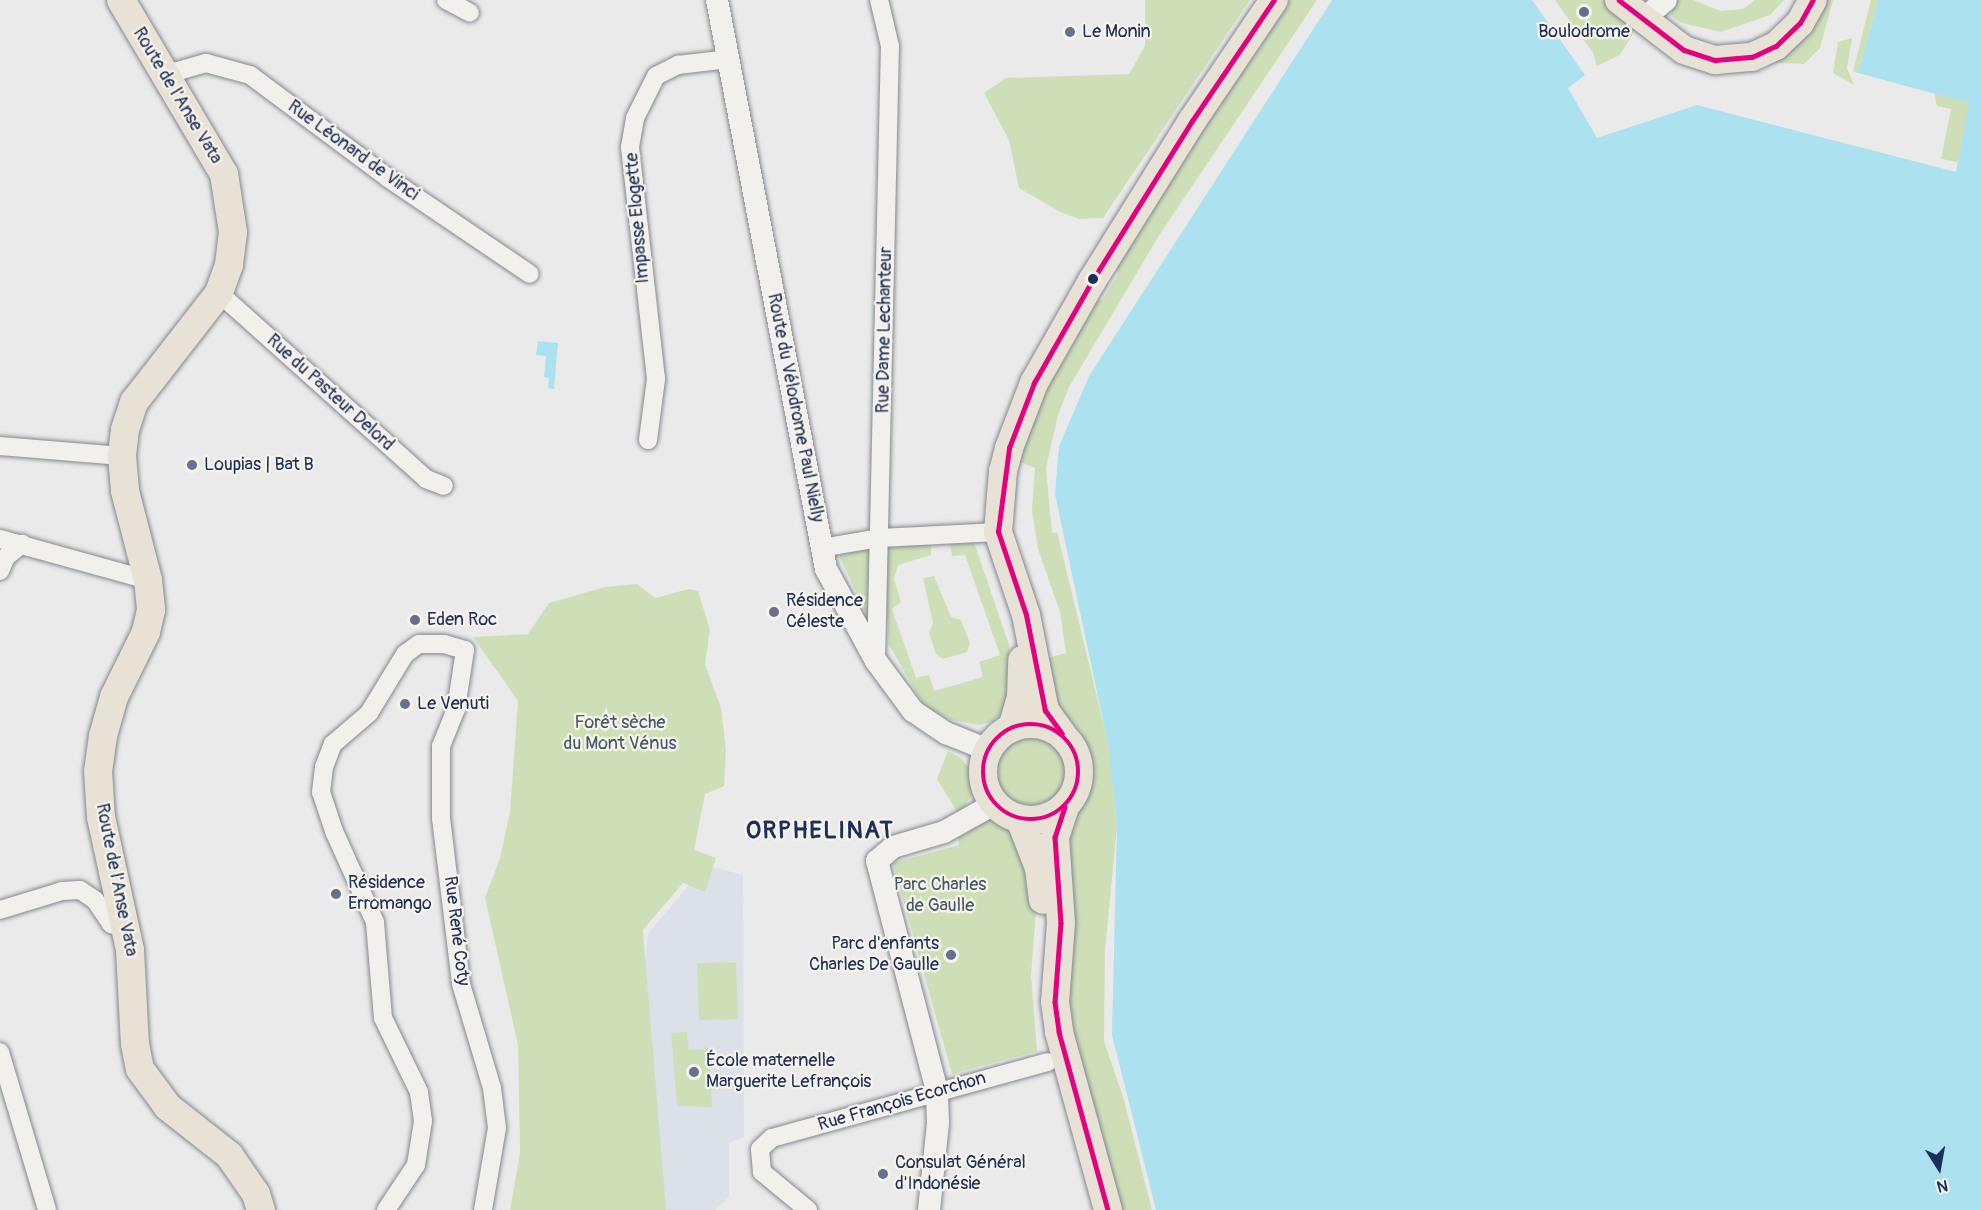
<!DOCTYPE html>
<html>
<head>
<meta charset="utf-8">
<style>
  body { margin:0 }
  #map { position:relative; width:1981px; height:1210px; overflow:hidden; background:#eaeaea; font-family:Pangolin,sans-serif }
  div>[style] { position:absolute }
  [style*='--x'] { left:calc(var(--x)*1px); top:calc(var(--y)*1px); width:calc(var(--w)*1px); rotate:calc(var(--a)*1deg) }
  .built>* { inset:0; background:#dce0e9 }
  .green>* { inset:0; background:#cedfb8; transform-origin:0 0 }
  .round { border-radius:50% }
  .water>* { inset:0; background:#ace2f0 }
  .roads { filter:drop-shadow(0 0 2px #848891) drop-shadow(0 0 2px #848891) }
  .minor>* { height:18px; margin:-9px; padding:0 9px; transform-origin:9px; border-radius:9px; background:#f1f0ed }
  .tertiary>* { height:22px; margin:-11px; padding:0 11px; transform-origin:11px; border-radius:11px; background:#f1f0ed }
  .primary>* { height:28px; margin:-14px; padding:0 14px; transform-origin:14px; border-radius:14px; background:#e7e2d5 }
  .primary>.ring { margin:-14px; padding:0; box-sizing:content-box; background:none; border:28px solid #e7e2d5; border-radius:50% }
  .bus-1>* { height:4.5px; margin:-2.25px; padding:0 2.25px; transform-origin:2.25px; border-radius:2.25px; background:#e5007d }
  .bus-1>.ring { margin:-2.25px; padding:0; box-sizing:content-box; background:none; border:4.5px solid #e5007d; border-radius:50% }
  .dots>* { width:16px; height:16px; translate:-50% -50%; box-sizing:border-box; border:3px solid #f7f3e8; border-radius:50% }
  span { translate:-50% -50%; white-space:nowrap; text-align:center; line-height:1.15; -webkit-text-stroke:4.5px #f7f3e8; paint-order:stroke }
  .poi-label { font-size:18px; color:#1b2f5e }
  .left { translate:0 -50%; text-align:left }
  .right { translate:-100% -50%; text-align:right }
  .street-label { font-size:18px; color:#1b2f5e }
  .park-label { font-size:18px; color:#42596a }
  .district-label { font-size:24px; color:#1b2f5e; font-weight:700; letter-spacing:1.5px }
  .north { position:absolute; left:1909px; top:1138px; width:60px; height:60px; -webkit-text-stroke:4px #f7f3e8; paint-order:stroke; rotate:169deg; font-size:16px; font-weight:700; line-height:24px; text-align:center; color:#1b2f5e }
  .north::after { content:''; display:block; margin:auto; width:21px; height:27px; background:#1b2f5e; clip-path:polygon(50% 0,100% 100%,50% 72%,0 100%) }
</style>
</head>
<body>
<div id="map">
  <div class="built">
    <div style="clip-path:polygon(706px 865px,743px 875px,744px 1137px,729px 1143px,729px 1196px,715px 1210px,655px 1210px,640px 1007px,648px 934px)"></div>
  </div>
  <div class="green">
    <div style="clip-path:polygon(1145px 0,1250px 0,1103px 218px,1080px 219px,1062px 213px,1019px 188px,1009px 140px,984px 93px,1006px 78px,1129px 74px,1145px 46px)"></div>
    <div style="clip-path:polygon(1284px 0,1317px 0,1160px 234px,1069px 387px,1058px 415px,1046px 468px,1052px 533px,1057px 532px,1109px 746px,1117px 826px,1105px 951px,1104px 1041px,1124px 1100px,1152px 1210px,1120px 1210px,1071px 1029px,1068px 996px,1069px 819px,1086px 801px,1093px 779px,1091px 753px,1080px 731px,1060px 710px,1044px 659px,1066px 653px,1060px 612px,1038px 549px,1032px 510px,1035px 468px,1018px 461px,1023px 432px,1091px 304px,1103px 299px,1118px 274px,1115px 263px)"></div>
    <div style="clip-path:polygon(1555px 0,1601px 0,1616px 8px,1635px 30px,1620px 55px,1597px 66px,1593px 53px)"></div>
    <div style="clip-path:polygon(1674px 0,1693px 0,1721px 11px,1743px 9px,1755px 0,1784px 0,1770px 15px,1721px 32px,1682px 23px,1671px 16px)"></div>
    <div style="clip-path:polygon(1821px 0,1833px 0,1820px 48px,1804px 64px,1761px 62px)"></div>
    <div style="clip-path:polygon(1871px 0,1878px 0,1858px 73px,1853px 71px)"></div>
    <div style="clip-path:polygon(1852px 38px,1847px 68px,1854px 85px,1833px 73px,1838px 42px)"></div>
    <div style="clip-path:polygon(1934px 93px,1970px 103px,1958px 162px,1941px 159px,1951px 109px,1937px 106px)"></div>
    <div style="clip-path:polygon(974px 542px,1009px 645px,1011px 681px,1008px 705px,994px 721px,979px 725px,951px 720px,924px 706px,889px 645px,887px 610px,887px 546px,931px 543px,931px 555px,898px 565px,894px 579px,901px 602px,892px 609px,916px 678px,929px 675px,934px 691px,983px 677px,979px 662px,1000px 655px,965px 555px,952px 556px,950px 543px)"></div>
    <div style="clip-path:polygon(871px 547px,869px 619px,839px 556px)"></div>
    <div style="clip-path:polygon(934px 576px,951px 617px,961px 620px,970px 643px,967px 652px,943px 659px,936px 654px,929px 633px,933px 623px,923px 578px)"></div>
    <div style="clip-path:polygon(637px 584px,655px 598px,689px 589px,698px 591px,710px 630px,705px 664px,721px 708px,726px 751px,724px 786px,705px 794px,694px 850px,716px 858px,705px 892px,683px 883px,643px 930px,666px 1210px,510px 1210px,520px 1153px,518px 1045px,485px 898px,500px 858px,510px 812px,518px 701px,473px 637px,528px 634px,549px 603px,605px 587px)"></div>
    <div class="round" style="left:996px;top:735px;width:70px;height:70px"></div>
    <div style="clip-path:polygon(948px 751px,961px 758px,972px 772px,973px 793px,959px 815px,937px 779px)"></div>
    <div style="clip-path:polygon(990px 820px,1002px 820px,1014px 829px,1036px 911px,1031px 975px,1037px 1051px,952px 1074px,893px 863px,959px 845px,957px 836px)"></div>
    <div style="left:736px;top:962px;width:57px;height:39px;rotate:88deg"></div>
    <div style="clip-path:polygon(687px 1032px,689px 1050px,709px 1049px,712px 1107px,677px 1106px,671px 1033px)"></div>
  </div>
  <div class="water">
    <div style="clip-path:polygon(1332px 0,1532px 0,1585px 75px,1568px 88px,1597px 138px,1697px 105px,1956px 172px,1969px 103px,1858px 73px,1878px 0,1981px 0,1981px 1210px,1156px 1210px,1112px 1035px,1117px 826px,1108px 744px,1055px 494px,1059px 446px,1089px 376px)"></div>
    <div style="clip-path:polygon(538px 341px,558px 343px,554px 389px,548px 388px,549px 378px,544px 377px,546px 356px,536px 355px)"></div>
  </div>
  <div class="roads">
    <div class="minor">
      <div style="--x:446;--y:0;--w:27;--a:28"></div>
      <div style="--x:168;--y:80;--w:13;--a:-42"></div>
      <div style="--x:178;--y:71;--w:29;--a:-16"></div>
      <div style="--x:206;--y:63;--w:46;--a:15.3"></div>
      <div style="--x:250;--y:75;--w:172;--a:36.7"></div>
      <div style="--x:388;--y:178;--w:171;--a:34.1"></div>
      <div style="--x:219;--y:293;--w:278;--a:41.9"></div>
      <div style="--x:426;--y:479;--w:19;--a:21"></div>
      <div style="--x:648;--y:440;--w:62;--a:-82.5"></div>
      <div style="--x:656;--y:379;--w:233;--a:-96.4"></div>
      <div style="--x:630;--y:147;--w:29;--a:-80"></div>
      <div style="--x:635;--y:118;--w:47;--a:-63.4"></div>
      <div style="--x:656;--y:76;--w:25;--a:-27"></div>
      <div style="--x:678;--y:65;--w:51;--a:-6.7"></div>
      <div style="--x:0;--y:446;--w:122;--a:4.7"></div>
      <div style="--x:0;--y:539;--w:154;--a:15.5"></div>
      <div style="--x:821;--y:548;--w:60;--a:-9.6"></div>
      <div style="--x:880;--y:538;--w:118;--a:-2.9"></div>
      <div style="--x:0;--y:571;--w:15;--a:-67"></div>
      <div style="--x:6;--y:557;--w:21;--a:-39"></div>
      <div style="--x:876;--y:661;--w:615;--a:-88.7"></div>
      <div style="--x:890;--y:46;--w:47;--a:-103.4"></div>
      <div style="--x:0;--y:910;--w:65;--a:-17"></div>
      <div style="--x:62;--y:891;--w:18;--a:-3"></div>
      <div style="--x:80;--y:890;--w:18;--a:34"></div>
      <div style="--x:95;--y:900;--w:29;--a:56"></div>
      <div style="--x:111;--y:924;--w:16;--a:18"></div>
      <div style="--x:0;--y:1052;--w:165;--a:73.4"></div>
      <div style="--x:386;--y:1210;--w:54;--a:-56.3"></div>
      <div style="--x:416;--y:1165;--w:45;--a:-81"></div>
      <div style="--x:423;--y:1121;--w:29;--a:-98"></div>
      <div style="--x:419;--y:1092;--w:82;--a:-115.9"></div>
      <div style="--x:383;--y:1018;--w:96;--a:-94.8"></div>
      <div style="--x:375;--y:922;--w:100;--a:-114.3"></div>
      <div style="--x:334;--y:831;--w:41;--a:-108.4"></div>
      <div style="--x:321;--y:792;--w:25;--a:-83"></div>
      <div style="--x:324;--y:767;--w:25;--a:-69"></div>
      <div style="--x:333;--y:744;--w:48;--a:-40.7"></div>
      <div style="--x:369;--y:713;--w:69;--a:-58.6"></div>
      <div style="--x:405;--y:654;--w:17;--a:-36"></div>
      <div style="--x:419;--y:644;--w:25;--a:0"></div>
      <div style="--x:444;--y:644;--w:22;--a:16"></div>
      <div style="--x:465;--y:650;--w:60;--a:98.7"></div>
      <div style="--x:456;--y:709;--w:40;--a:112"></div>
      <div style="--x:441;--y:746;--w:72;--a:90"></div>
      <div style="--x:441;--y:818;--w:167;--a:83.1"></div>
      <div style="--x:461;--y:984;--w:109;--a:73.4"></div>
      <div style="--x:492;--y:1088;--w:40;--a:82.9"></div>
      <div style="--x:497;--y:1128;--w:83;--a:99.7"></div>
      <div style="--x:808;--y:1210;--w:60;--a:-140.4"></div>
      <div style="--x:762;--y:1172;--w:23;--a:-95"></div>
      <div style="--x:760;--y:1149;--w:16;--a:-43"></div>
      <div style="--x:772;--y:1138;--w:286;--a:-15.4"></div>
    </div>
    <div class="tertiary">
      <div style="--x:717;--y:0;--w:579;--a:79.16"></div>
      <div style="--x:826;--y:569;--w:105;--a:61.5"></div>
      <div style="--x:876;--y:661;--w:62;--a:53.5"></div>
      <div style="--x:913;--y:711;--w:40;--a:34"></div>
      <div style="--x:946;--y:733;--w:45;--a:22"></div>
      <div style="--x:1642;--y:20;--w:31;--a:-40"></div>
      <div style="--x:929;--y:1210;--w:87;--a:-84.1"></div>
      <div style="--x:938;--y:1123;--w:32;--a:-92"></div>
      <div style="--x:937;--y:1091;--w:238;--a:-104.6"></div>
      <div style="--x:877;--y:861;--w:21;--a:-41"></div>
      <div style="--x:893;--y:847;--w:53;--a:-16.4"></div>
      <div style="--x:944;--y:832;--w:57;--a:-29.2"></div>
    </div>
    <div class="primary">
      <div style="--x:121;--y:0;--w:202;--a:59.4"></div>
      <div style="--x:224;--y:174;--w:59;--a:81.2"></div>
      <div style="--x:233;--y:232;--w:33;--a:97"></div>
      <div style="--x:229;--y:265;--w:30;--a:110"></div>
      <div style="--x:219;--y:293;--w:138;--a:127.9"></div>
      <div style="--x:134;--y:402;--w:29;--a:108"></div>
      <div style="--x:125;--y:430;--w:26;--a:97"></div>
      <div style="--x:122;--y:456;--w:35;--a:85"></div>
      <div style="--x:125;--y:491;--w:92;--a:75.5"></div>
      <div style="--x:148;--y:580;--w:30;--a:84"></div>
      <div style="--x:151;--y:610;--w:23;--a:103"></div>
      <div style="--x:146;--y:632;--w:72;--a:116.2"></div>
      <div style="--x:114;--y:697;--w:41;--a:105.8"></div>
      <div style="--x:103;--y:736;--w:35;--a:98"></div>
      <div style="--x:98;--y:771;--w:46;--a:86.3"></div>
      <div style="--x:101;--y:817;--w:136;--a:77.7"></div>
      <div style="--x:130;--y:950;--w:94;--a:87"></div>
      <div style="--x:135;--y:1044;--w:25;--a:79"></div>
      <div style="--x:140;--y:1069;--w:47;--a:53.6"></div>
      <div style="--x:168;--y:1107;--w:78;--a:38.2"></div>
      <div style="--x:229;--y:1155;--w:47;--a:55.3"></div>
      <div style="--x:256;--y:1194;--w:17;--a:73"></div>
      <div style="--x:1619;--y:0;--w:82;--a:37.6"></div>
      <div style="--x:1684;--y:50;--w:33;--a:18"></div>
      <div style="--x:1715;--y:60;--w:37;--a:-5"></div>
      <div style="--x:1752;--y:57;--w:26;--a:-25"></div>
      <div style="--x:1776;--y:46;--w:33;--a:-44"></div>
      <div style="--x:1800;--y:23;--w:26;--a:-61"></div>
      <div class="ring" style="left:983px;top:724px;width:68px;height:68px"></div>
      <div style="--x:1012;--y:728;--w:32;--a:-74"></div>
      <div style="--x:1021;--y:697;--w:37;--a:-88"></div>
      <div style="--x:1062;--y:734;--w:29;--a:-126"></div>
      <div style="--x:1045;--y:711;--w:98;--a:-101.2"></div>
      <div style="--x:1026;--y:615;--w:88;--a:-108.6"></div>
      <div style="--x:998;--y:532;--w:61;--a:-85.3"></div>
      <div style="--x:1003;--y:471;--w:24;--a:-75"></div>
      <div style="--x:1009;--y:448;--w:70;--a:-69"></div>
      <div style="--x:1034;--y:383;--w:117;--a:-60.4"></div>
      <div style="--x:1092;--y:281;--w:189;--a:-58"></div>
      <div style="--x:1192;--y:121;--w:146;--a:-55.9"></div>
      <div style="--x:1065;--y:807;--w:32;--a:108"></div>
      <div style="--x:1055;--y:837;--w:86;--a:86"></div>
      <div style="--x:1061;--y:923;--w:79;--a:94.3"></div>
      <div style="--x:1055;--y:1002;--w:30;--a:82"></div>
      <div style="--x:1059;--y:1032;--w:185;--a:74.6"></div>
      <div style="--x:1020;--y:819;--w:53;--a:68.8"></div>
      <div style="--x:1039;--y:868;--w:32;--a:83"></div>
    </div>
  </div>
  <div class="bus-1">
    <div style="--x:1619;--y:0;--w:82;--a:37.6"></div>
    <div style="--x:1684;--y:50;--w:33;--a:18"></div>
    <div style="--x:1715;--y:60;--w:37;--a:-5"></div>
    <div style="--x:1752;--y:57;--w:26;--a:-25"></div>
    <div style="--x:1776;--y:46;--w:33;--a:-44"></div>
    <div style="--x:1800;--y:23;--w:26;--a:-61"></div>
    <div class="ring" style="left:983px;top:724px;width:91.5px;height:91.5px"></div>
    <div style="--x:1062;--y:734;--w:29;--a:-126"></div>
    <div style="--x:1045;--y:711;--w:98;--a:-101.2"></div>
    <div style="--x:1026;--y:615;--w:88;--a:-108.6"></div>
    <div style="--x:998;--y:532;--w:85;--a:-82.5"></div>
    <div style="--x:1009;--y:448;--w:70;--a:-69"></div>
    <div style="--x:1034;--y:383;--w:117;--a:-60.4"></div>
    <div style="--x:1092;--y:281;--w:189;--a:-58"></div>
    <div style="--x:1192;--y:121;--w:146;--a:-55.9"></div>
    <div style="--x:1065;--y:807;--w:32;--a:108"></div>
    <div style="--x:1055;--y:837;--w:86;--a:86"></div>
    <div style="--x:1061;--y:923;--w:79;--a:94.3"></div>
    <div style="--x:1055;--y:1002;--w:30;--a:82"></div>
    <div style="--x:1059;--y:1032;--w:185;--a:74.6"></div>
  </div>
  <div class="dots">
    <div style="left:1584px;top:12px;background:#63708f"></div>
    <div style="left:1070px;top:32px;background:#63708f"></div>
    <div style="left:1093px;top:279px;background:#1b2f5e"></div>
    <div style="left:192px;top:465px;background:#63708f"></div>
    <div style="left:774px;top:612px;background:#63708f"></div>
    <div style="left:415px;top:620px;background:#63708f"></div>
    <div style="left:405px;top:704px;background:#63708f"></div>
    <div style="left:336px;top:894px;background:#63708f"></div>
    <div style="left:951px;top:955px;background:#63708f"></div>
    <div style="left:694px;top:1072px;background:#63708f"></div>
    <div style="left:883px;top:1174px;background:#63708f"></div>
  </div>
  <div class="poi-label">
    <span class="left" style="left:1082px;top:32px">Le Monin</span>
    <span style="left:1584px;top:32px">Boulodrome</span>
    <span class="left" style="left:204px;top:465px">Loupias | Bat B</span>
    <span class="left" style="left:786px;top:612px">Résidence<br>Céleste</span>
    <span class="left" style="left:427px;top:620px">Eden Roc</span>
    <span class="left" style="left:417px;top:704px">Le Venuti</span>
    <span class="left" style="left:348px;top:894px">Résidence<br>Erromango</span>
    <span class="right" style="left:939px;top:955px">Parc d'enfants<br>Charles De Gaulle</span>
    <span class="left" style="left:706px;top:1072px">École maternelle<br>Marguerite Lefrançois</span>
    <span class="left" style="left:895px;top:1174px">Consulat Général<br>d'Indonésie</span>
  </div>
  <div class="street-label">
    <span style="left:177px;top:96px;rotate:59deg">Route de l'Anse Vata</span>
    <span style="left:353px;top:151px;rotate:36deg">Rue Léonard de Vinci</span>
    <span style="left:638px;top:218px;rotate:-95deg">Impasse Elogette</span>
    <span style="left:885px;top:330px;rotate:-89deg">Rue Dame Lechanteur</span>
    <span style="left:330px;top:393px;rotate:42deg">Rue du Pasteur Delord</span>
    <span style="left:795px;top:408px;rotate:79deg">Route du Vélodrome Paul Nielly</span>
    <span style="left:116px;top:880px;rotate:79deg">Route de l'Anse Vata</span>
    <span style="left:456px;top:931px;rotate:83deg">Rue René Coty</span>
    <span style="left:902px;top:1102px;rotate:-16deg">Rue François Ecorchon</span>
  </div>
  <div class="park-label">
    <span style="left:620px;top:734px">Forêt sèche<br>du Mont Vénus</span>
    <span style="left:940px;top:896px">Parc Charles<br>de Gaulle</span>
  </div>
  <div class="district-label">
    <span style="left:820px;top:831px">ORPHELINAT</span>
  </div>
  <div class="north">N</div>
</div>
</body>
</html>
